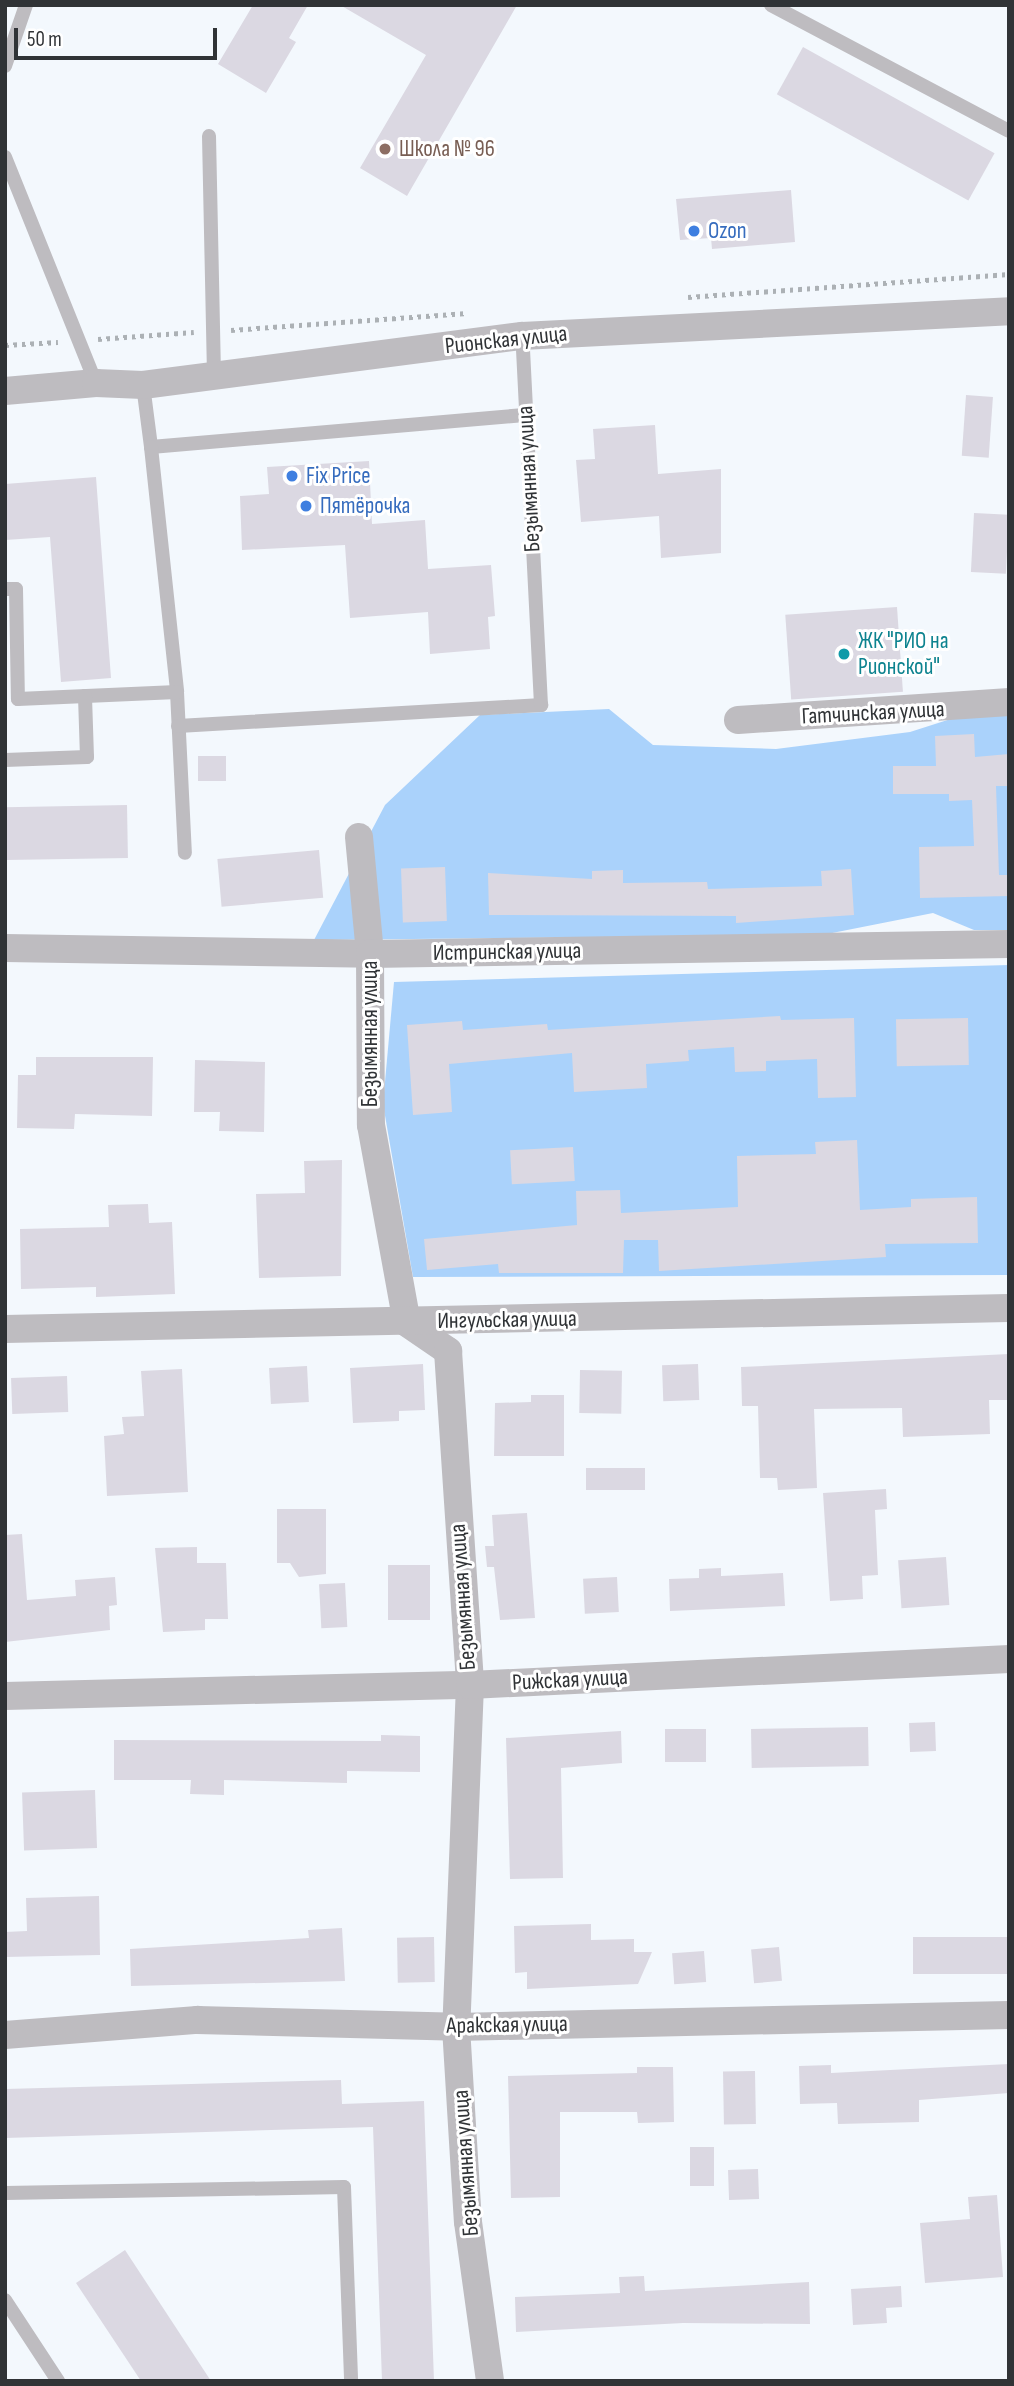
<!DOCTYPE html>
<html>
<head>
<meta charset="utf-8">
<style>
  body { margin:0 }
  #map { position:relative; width:1014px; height:2386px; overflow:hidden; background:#f3f8fd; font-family:"Sofia Sans Condensed",sans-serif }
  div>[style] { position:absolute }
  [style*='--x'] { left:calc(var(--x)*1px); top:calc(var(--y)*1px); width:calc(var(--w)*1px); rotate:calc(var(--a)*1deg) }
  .green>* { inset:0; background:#aad2fb }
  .building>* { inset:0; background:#dbd8e2; transform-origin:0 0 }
  .path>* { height:4.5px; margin-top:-2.25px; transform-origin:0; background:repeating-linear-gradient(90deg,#acb1b5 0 3.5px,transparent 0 8.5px) }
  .lane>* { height:14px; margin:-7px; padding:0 7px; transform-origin:7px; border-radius:7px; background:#bebcc0 }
  .street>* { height:28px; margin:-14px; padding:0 14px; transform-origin:14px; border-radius:14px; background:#bebcc0 }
  .dots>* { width:19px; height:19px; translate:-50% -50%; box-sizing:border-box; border:4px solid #fff; border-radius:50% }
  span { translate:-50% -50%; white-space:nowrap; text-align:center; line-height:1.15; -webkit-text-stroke:6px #fff; paint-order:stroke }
  .education-label { font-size:23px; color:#785e54 }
  .left { translate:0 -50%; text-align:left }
  .shop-label { font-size:23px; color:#366cbe }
  .street-label { font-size:23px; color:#303336 }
  .culture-label { font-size:23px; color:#0d838f }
  .frame { position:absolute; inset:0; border:7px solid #303336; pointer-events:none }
  .scale { position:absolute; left:14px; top:28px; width:203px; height:32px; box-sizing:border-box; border:4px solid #303336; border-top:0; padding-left:9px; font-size:21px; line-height:24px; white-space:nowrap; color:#303336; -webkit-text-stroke:5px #fff; paint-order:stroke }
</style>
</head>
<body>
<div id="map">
  <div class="green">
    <div style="clip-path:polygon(1009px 708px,1009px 930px,974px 930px,933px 913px,822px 935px,314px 940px,385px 805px,480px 715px,609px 709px,653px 745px,776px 749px,910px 732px,982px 709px)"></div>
    <div style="clip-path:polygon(1009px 965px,1009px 1275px,413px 1277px,383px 1104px,394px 982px)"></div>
  </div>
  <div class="building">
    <div style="clip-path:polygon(253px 5px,308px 5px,289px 38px,296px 42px,266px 93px,218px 64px)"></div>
    <div style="clip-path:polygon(340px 5px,517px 5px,407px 196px,360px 168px,426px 55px)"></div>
    <div style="left:803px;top:47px;width:219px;height:54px;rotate:29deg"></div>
    <div style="clip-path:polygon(791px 190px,795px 242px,712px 249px,711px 238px,680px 240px,676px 199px)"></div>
    <div style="left:966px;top:395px;width:27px;height:61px;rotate:4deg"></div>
    <div style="clip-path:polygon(655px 425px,658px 474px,721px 469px,721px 553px,661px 558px,659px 516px,581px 522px,576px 460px,595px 459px,593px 429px)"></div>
    <div style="clip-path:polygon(369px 461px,372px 524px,425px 520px,428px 569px,491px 565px,495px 616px,488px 617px,490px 649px,430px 654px,428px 612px,350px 618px,345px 545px,242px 550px,240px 496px,269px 494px,267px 467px)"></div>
    <div style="clip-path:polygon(96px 477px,111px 678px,61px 682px,50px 537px,5px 540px,5px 484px)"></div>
    <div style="left:974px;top:513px;width:35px;height:59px;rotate:3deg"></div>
    <div style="left:897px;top:607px;width:85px;height:112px;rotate:86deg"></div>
    <div style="clip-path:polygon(974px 734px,975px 757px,1009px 754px,1009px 786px,996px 786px,999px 875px,1009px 875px,1009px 896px,920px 898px,919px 847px,974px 846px,972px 800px,949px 801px,949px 794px,893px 794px,893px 766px,936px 766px,935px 736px)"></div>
    <div style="left:226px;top:756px;width:25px;height:28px;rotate:90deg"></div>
    <div style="left:127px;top:805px;width:53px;height:122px;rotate:89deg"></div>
    <div style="left:319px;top:850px;width:48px;height:102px;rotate:85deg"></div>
    <div style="left:445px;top:867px;width:54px;height:44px;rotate:88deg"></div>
    <div style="clip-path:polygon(851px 869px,854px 915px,736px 923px,736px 916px,489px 915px,488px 873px,592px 879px,592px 871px,623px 870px,623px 883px,707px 882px,708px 889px,822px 886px,821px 871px)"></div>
    <div style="clip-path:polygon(780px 1016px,781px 1020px,854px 1018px,856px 1097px,818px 1098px,817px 1059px,766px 1061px,766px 1071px,735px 1072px,734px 1047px,688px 1050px,689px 1061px,646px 1064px,647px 1088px,574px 1092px,572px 1053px,449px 1064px,452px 1112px,413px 1115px,407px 1025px,462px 1021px,463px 1030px,547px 1024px,548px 1030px)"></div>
    <div style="left:968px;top:1018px;width:47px;height:72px;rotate:89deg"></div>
    <div style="clip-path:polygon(36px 1057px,153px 1057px,152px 1116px,75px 1114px,74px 1129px,17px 1128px,18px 1075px,36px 1075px)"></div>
    <div style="clip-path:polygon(195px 1060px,265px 1062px,264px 1132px,219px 1131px,220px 1112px,194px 1112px)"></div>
    <div style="clip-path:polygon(857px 1140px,860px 1210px,911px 1207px,911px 1199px,977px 1197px,978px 1243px,885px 1244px,886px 1257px,659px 1271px,658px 1240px,624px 1240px,623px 1273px,499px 1273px,498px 1264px,427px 1270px,424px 1239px,577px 1225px,576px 1191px,620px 1190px,621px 1213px,738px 1207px,737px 1156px,816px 1154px,815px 1142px)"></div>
    <div style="left:573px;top:1147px;width:34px;height:63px;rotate:87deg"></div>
    <div style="clip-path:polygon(342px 1160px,341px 1276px,259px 1278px,256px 1194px,305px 1193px,304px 1161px)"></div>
    <div style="clip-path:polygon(148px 1204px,149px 1223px,172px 1222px,175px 1294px,96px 1297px,96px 1287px,21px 1289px,20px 1229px,109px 1227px,108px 1205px)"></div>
    <div style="clip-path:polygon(1009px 1354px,1009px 1400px,989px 1400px,990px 1434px,903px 1437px,902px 1408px,814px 1409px,817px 1488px,778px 1490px,777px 1478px,760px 1478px,758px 1406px,742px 1406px,741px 1367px)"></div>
    <div style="clip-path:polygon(423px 1364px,425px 1410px,399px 1411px,399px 1421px,353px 1423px,350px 1368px)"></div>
    <div style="left:698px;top:1364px;width:36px;height:36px;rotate:88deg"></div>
    <div style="left:307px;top:1366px;width:36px;height:38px;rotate:87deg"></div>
    <div style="clip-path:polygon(182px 1369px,188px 1492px,107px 1496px,104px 1436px,124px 1434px,122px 1417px,144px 1416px,141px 1371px)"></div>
    <div style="left:580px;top:1370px;width:42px;height:43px;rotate:1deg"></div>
    <div style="left:67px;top:1376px;width:36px;height:56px;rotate:88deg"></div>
    <div style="clip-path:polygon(531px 1395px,564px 1395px,564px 1456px,494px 1456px,495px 1403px,531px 1402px)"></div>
    <div style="left:645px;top:1468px;width:22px;height:59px;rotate:90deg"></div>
    <div style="clip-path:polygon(886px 1489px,887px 1509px,875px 1510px,878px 1575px,862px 1576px,863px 1599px,830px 1601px,823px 1493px)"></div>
    <div style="clip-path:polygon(277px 1509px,326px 1509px,326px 1574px,299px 1577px,290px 1563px,277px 1563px)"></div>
    <div style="clip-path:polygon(527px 1513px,535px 1618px,500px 1620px,494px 1567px,487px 1567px,485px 1546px,494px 1546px,492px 1515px)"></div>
    <div style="clip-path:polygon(22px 1534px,27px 1600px,76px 1596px,75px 1580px,115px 1577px,117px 1605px,109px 1606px,110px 1630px,5px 1642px,5px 1535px)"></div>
    <div style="clip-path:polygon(197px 1547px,197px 1563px,226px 1563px,228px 1619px,205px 1619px,205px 1630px,163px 1632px,155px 1548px)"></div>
    <div style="left:946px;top:1557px;width:48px;height:48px;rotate:86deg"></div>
    <div style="left:388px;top:1565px;width:42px;height:55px"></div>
    <div style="clip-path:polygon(721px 1568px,721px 1576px,783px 1573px,785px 1606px,670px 1611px,669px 1579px,699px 1578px,699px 1569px)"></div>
    <div style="left:617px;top:1577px;width:35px;height:34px;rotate:87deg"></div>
    <div style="left:345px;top:1583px;width:44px;height:26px;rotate:87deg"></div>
    <div style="left:935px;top:1722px;width:29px;height:26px;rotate:88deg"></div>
    <div style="left:868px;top:1727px;width:39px;height:117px;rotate:89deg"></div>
    <div style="left:706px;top:1729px;width:33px;height:41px;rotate:90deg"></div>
    <div style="clip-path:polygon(621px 1731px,622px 1763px,561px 1768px,563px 1878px,510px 1879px,506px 1738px)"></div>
    <div style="clip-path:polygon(381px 1735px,420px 1736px,420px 1772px,347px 1771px,347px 1783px,224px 1780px,224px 1795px,190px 1794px,191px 1780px,114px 1780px,114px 1740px,381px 1741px)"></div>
    <div style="left:95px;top:1790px;width:58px;height:73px;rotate:88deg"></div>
    <div style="clip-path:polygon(99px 1896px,100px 1955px,5px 1957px,5px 1932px,27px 1931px,26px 1898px)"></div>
    <div style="clip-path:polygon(591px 1924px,591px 1940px,634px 1939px,634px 1952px,652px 1952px,638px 1984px,527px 1989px,527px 1972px,515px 1973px,514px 1926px)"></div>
    <div style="clip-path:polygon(342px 1928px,345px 1981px,131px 1986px,130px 1949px,309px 1938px,308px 1930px)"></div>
    <div style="left:434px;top:1937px;width:45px;height:37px;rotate:89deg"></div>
    <div style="left:1009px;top:1937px;width:37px;height:96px;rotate:90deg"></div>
    <div style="left:779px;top:1947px;width:34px;height:28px;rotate:85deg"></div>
    <div style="left:704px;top:1951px;width:31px;height:32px;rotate:86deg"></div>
    <div style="clip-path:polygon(1009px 2064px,1009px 2093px,919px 2100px,919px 2122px,838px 2124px,837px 2103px,800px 2104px,799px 2066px,831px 2065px,831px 2073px)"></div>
    <div style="clip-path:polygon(637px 2067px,673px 2067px,674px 2122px,638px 2123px,637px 2112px,560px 2112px,560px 2197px,511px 2198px,508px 2076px,637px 2073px)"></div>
    <div style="left:755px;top:2071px;width:53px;height:32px;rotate:89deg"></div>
    <div style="clip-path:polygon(341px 2080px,342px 2104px,424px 2101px,434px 2381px,382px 2381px,373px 2127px,5px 2138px,5px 2089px)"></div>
    <div style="left:690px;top:2147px;width:24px;height:39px"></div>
    <div style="left:758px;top:2169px;width:30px;height:30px;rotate:88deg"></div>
    <div style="clip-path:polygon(997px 2195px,1003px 2277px,925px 2283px,920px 2223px,970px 2219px,968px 2197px)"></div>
    <div style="clip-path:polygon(125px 2250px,211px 2381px,141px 2381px,76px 2283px)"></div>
    <div style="clip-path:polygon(644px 2276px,645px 2291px,809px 2282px,810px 2324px,683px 2323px,516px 2332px,515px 2297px,620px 2293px,619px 2277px)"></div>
    <div style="clip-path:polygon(901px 2286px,902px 2307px,886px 2308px,887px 2323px,853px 2325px,851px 2289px)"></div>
  </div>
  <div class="path">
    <div style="--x:688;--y:297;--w:322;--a:-4.1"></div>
    <div style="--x:231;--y:330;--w:237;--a:-4.1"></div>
    <div style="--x:98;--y:339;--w:96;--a:-4.2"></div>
    <div style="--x:5;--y:345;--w:53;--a:-3.2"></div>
  </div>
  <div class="lane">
    <div style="--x:771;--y:5;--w:269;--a:27.9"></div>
    <div style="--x:5;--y:66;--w:65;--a:-71"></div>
    <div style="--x:209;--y:136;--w:240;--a:88.8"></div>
    <div style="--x:5;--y:157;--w:244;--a:68.1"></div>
    <div style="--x:143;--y:385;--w:63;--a:82.6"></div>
    <div style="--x:151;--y:447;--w:375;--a:-4.9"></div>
    <div style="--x:151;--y:447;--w:246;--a:83.9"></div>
    <div style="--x:177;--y:692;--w:161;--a:87.2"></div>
    <div style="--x:5;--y:589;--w:11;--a:0"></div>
    <div style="--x:16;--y:589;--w:110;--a:89"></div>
    <div style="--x:18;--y:699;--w:159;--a:-2.5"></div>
    <div style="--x:178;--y:726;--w:364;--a:-3.3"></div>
    <div style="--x:541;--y:705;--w:369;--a:-92.9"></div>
    <div style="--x:5;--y:760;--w:82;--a:-2.1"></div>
    <div style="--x:87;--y:757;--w:61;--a:-91.9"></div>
    <div style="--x:5;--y:2193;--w:339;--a:-1"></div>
    <div style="--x:344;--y:2187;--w:194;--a:87.9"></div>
    <div style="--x:5;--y:2300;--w:97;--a:56.8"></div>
  </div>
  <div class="street">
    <div style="--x:5;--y:391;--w:91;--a:-5"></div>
    <div style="--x:96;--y:383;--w:47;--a:2.4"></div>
    <div style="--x:143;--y:385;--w:382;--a:-7.4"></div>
    <div style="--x:522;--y:336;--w:488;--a:-2.9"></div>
    <div style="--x:738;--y:720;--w:272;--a:-3.8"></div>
    <div style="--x:359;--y:837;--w:118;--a:84.6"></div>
    <div style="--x:370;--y:954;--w:171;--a:89.7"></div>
    <div style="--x:371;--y:1125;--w:201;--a:79.7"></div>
    <div style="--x:407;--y:1323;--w:50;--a:34.3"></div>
    <div style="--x:448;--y:1351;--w:335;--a:86.2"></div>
    <div style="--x:470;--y:1685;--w:342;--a:92.3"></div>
    <div style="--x:456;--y:2027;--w:195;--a:86.5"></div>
    <div style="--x:468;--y:2222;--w:161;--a:82.1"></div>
    <div style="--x:5;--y:948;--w:365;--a:0.9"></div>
    <div style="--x:370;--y:954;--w:639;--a:-0.9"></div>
    <div style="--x:5;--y:1329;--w:1004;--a:-1.2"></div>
    <div style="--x:5;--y:1696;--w:465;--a:-1.4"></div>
    <div style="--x:470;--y:1685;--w:540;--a:-2.76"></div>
    <div style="--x:5;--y:2035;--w:193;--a:-4.5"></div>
    <div style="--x:197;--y:2020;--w:259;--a:1.5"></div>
    <div style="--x:456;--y:2027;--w:553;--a:-1.24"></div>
  </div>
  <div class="dots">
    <div style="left:385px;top:149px;background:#8d6e63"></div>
    <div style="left:694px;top:231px;background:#3f7fe0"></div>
    <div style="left:292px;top:476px;background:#3f7fe0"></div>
    <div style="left:306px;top:506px;background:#3f7fe0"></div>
    <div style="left:844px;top:654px;background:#0f9aa8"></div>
  </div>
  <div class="education-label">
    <span class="left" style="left:399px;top:149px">Школа № 96</span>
  </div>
  <div class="shop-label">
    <span class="left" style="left:708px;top:231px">Ozon</span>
    <span class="left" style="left:306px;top:476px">Fix Price</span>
    <span class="left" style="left:320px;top:506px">Пятёрочка</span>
  </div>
  <div class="street-label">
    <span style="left:506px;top:340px;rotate:-6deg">Рионская улица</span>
    <span style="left:529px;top:479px;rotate:-93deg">Безымянная улица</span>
    <span style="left:873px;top:713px;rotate:-3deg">Гатчинская улица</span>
    <span style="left:507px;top:952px;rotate:-1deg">Истринская улица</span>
    <span style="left:370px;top:1034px;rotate:-90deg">Безымянная улица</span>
    <span style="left:507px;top:1320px;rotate:-1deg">Ингульская улица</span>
    <span style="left:463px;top:1597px;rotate:-94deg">Безымянная улица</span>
    <span style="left:570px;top:1680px;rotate:-3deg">Рижская улица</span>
    <span style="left:507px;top:2025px;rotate:-1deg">Аракская улица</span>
    <span style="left:466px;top:2163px;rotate:-94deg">Безымянная улица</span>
  </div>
  <div class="culture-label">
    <span class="left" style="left:858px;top:654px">ЖК "РИО на<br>Рионской"</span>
  </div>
  <div class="frame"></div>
  <div class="scale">50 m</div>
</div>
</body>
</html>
